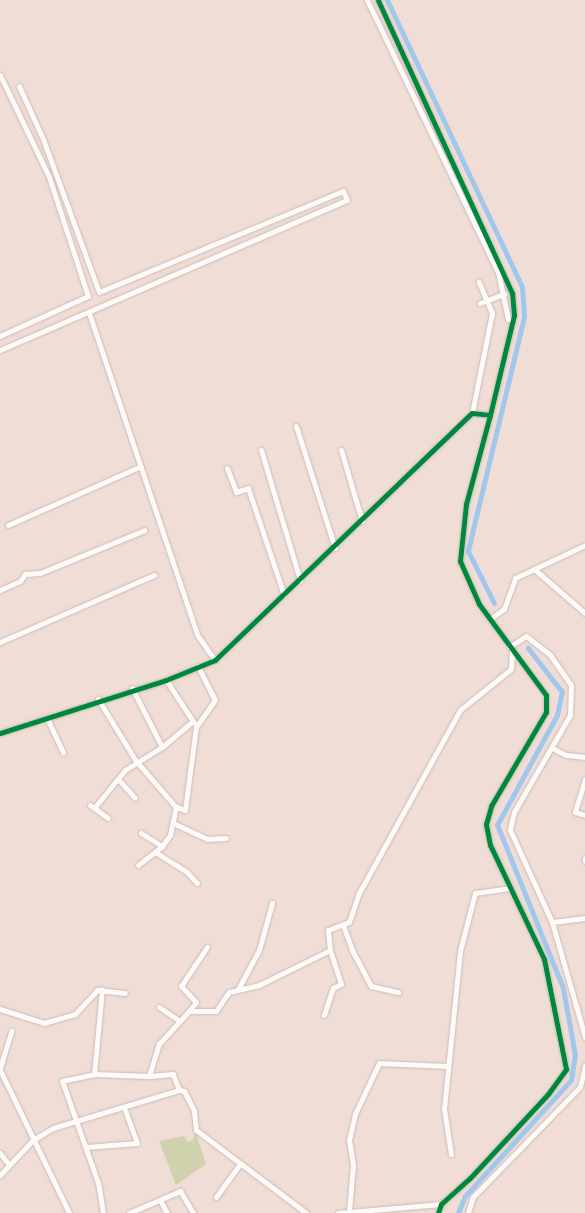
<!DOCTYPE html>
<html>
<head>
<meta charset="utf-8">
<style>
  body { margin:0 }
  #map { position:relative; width:585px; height:1213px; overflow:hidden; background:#f0ddd5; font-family:"DejaVu Sans",sans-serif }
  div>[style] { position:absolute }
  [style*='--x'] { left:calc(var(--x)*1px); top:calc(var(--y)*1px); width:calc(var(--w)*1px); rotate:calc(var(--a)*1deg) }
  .green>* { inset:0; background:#cfd2ac }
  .canal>* { height:5px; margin:-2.5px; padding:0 2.5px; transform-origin:2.5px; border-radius:2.5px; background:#a2c7ed }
  .roads { filter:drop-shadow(0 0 1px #cabcb5) drop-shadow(0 0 1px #cabcb5) }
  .minor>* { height:5px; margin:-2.5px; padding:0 2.5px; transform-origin:2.5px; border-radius:2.5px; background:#fdfaf9 }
  .cycleway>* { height:5px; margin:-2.5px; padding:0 2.5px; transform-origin:2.5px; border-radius:2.5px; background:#00873e }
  span { translate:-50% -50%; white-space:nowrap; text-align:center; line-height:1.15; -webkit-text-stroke:5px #fee8e0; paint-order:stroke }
</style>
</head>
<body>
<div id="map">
  <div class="green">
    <div style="clip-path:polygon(195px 1131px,206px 1164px,176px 1185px,159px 1141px,184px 1136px,188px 1142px,193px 1140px)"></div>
  </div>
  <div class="canal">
    <div style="--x:387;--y:0;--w:317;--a:64.8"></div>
    <div style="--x:522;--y:287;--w:30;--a:86"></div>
    <div style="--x:524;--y:317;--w:241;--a:103.5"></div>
    <div style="--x:468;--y:551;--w:58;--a:63.4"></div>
    <div style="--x:458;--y:1213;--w:18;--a:-68"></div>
    <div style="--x:465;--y:1196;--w:157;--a:-47.6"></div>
    <div style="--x:571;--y:1080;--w:25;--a:-81"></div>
    <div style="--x:575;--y:1055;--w:68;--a:-100.2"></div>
    <div style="--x:563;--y:988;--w:176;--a:-112"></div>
    <div style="--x:497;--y:825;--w:125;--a:-61.4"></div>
    <div style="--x:557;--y:715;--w:24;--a:-78"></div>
    <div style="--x:562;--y:692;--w:56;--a:-127.7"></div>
  </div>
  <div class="roads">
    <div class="minor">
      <div style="--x:367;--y:0;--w:302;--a:64.3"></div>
      <div style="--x:498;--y:272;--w:48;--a:78"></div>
      <div style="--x:508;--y:319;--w:5;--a:11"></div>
      <div style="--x:0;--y:75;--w:113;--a:64.3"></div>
      <div style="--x:49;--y:177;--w:125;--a:71.9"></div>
      <div style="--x:88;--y:296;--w:97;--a:155.6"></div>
      <div style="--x:480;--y:303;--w:26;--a:-21"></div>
      <div style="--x:89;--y:313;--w:341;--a:71.4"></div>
      <div style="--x:198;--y:636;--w:29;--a:55"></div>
      <div style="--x:0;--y:350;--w:378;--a:-23.4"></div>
      <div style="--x:347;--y:200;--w:10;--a:-114"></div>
      <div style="--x:343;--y:191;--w:264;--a:157.5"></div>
      <div style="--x:99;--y:292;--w:163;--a:-110.1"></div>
      <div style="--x:43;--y:139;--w:58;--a:-114.4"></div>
      <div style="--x:472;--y:413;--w:102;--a:-78.7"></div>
      <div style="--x:492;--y:313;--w:34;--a:-113"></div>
      <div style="--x:296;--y:426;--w:128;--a:72.3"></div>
      <div style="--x:261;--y:450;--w:136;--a:73.3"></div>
      <div style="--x:341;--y:450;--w:74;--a:73.5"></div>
      <div style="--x:227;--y:468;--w:26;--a:69"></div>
      <div style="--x:236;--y:492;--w:13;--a:-18"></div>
      <div style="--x:248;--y:488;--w:113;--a:71.4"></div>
      <div style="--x:8;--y:525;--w:145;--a:-23.9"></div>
      <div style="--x:534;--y:569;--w:67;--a:40.8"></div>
      <div style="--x:0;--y:590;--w:22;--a:-24"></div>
      <div style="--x:20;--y:581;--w:9;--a:-54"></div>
      <div style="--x:25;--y:574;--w:15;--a:-4"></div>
      <div style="--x:40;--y:573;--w:113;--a:-22.3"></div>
      <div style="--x:490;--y:619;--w:17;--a:-36"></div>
      <div style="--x:504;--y:609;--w:33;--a:-70"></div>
      <div style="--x:515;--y:578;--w:77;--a:-25.2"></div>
      <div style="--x:0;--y:642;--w:168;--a:-23.5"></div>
      <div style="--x:509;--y:647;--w:20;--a:-33"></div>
      <div style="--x:526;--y:636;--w:31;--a:38"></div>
      <div style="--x:550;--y:655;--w:37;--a:55"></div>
      <div style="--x:571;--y:685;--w:30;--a:92"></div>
      <div style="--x:570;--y:715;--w:112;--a:120"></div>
      <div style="--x:514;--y:812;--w:18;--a:103"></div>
      <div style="--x:510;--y:830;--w:101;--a:65.5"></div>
      <div style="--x:552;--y:922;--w:120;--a:74"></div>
      <div style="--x:166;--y:680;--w:51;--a:56.9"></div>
      <div style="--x:132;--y:688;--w:66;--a:63"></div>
      <div style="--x:98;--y:699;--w:73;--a:58.5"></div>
      <div style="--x:136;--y:761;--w:61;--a:49"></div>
      <div style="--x:176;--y:807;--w:9;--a:18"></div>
      <div style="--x:185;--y:810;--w:84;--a:-82.5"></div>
      <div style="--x:196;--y:727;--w:33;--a:-55"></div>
      <div style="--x:215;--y:700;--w:38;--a:-117"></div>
      <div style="--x:47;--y:718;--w:38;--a:65"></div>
      <div style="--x:0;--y:733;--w:174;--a:-17.7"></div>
      <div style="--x:166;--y:680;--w:53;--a:-22.2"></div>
      <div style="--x:215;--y:660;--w:356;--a:-43.9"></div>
      <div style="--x:472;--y:413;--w:18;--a:6"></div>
      <div style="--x:490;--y:415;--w:103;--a:-76.5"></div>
      <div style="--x:514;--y:315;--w:22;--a:-95"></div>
      <div style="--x:512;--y:293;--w:322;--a:-114.6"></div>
      <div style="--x:552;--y:748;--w:16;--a:27"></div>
      <div style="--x:566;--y:755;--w:19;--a:6"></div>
      <div style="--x:118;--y:779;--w:25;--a:48"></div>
      <div style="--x:585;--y:779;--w:34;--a:107"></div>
      <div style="--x:575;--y:812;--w:10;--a:17"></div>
      <div style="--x:90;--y:805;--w:22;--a:36"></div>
      <div style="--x:94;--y:808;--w:49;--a:-50.8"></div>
      <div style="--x:125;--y:770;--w:44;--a:-31.9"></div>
      <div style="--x:162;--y:747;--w:40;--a:-40"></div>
      <div style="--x:173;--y:823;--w:38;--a:25"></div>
      <div style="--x:207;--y:839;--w:19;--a:-3"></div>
      <div style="--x:141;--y:833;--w:25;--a:32"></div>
      <div style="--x:155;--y:852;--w:38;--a:32"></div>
      <div style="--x:187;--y:872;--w:15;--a:48"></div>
      <div style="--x:585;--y:858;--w:3;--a:90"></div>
      <div style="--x:138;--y:865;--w:31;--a:-38"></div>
      <div style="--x:162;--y:846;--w:14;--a:-54"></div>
      <div style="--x:170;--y:835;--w:29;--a:-78"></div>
      <div style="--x:552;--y:922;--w:33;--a:-7"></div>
      <div style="--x:343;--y:925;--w:27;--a:70"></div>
      <div style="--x:352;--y:950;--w:41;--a:62.2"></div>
      <div style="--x:371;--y:986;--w:28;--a:13"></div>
      <div style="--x:238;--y:989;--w:44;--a:-61.7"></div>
      <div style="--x:259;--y:950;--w:49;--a:-74.5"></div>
      <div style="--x:159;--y:1007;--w:25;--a:34"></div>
      <div style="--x:0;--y:1009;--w:46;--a:17.7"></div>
      <div style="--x:44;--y:1023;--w:32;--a:-16"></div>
      <div style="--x:75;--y:1014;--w:33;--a:-47"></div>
      <div style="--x:97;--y:990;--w:28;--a:6"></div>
      <div style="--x:189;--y:1011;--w:11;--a:-52"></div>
      <div style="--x:196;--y:1002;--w:22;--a:-133"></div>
      <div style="--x:181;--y:986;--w:47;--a:-56.3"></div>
      <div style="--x:324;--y:1015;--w:28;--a:-72"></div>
      <div style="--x:333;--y:988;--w:9;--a:-27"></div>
      <div style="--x:341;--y:984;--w:36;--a:-108"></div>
      <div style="--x:0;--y:1068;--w:39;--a:-73"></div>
      <div style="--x:0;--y:1070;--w:159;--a:64.2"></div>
      <div style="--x:94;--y:1074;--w:85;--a:-84.6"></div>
      <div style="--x:179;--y:1090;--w:17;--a:-111"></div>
      <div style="--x:173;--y:1074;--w:24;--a:175"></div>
      <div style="--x:149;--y:1076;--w:34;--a:-73"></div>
      <div style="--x:159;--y:1044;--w:45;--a:-47.7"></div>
      <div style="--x:189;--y:1011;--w:27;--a:0"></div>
      <div style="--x:216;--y:1011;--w:23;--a:-56"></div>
      <div style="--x:229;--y:992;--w:31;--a:-13"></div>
      <div style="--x:259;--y:985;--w:79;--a:-26.2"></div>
      <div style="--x:330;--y:950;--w:20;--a:-96"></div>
      <div style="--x:328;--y:930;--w:22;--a:-21"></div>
      <div style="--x:349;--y:922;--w:31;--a:-71"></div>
      <div style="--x:359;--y:893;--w:209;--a:-61.1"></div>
      <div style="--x:460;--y:710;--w:65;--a:-38.8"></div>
      <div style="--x:511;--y:669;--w:19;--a:-87"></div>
      <div style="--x:86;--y:1147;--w:51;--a:-4.5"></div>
      <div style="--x:137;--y:1143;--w:37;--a:-110"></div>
      <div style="--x:0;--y:1153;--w:15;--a:53"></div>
      <div style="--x:451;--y:1154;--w:46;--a:-98.8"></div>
      <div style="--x:444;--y:1109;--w:159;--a:-84.2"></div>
      <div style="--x:460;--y:951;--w:60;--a:-75.5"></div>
      <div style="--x:475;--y:893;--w:35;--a:-8"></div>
      <div style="--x:0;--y:1175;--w:48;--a:-46.7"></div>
      <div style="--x:33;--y:1140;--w:23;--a:-31"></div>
      <div style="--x:53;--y:1128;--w:132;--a:-16.8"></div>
      <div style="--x:179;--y:1090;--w:5;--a:11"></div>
      <div style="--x:184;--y:1091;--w:22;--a:63"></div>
      <div style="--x:194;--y:1111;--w:19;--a:84"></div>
      <div style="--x:196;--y:1130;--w:138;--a:37"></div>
      <div style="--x:216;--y:1197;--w:41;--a:-54"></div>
      <div style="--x:160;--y:1200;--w:15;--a:62"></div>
      <div style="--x:349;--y:1211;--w:46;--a:-85"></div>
      <div style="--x:353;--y:1165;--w:25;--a:-99"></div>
      <div style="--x:349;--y:1140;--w:27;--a:-77"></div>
      <div style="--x:355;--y:1114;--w:56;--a:-64.8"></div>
      <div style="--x:379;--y:1063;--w:68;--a:2.5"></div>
      <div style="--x:103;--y:1213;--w:30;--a:-99"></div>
      <div style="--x:98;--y:1183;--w:108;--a:-109.4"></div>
      <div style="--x:62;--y:1081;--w:33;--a:-12"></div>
      <div style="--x:94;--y:1074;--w:55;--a:2.1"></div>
      <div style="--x:129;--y:1213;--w:56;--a:-23.3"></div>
      <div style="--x:180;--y:1191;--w:26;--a:59"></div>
      <div style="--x:338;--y:1213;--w:103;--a:-5"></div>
      <div style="--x:438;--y:1213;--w:9;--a:-72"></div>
      <div style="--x:441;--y:1204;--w:39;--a:-42"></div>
      <div style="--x:470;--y:1178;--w:115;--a:-47.1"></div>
      <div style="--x:548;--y:1094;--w:31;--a:-54"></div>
      <div style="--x:566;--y:1069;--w:112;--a:-101.3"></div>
      <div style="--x:544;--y:959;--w:126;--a:-115.3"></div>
      <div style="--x:490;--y:845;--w:21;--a:-101"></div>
      <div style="--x:486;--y:824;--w:19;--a:-74"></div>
      <div style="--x:491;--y:806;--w:109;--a:-59.7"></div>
      <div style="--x:546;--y:712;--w:17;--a:-90"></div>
      <div style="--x:546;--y:695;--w:113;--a:-126.4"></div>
      <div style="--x:479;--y:604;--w:47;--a:-113.8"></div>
      <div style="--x:460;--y:561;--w:57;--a:-84"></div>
      <div style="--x:466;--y:504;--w:92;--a:-74.9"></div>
      <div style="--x:468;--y:1213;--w:17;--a:-73"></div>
      <div style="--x:473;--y:1197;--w:153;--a:-45.8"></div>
      <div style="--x:580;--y:1087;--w:22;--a:-77"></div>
    </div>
  </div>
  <div class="cycleway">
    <div style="--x:0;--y:733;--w:174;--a:-17.7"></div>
    <div style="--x:166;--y:680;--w:53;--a:-22.2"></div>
    <div style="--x:215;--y:660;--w:356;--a:-43.9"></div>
    <div style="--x:472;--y:413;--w:18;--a:6"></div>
    <div style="--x:490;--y:415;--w:103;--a:-76.5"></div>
    <div style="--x:514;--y:315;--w:22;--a:-95"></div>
    <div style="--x:512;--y:293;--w:322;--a:-114.6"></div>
    <div style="--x:438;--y:1213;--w:9;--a:-72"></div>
    <div style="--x:441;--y:1204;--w:39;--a:-42"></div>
    <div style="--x:470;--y:1178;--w:115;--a:-47.1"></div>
    <div style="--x:548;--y:1094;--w:31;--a:-54"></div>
    <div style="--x:566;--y:1069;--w:112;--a:-101.3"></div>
    <div style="--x:544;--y:959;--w:126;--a:-115.3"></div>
    <div style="--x:490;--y:845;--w:21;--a:-101"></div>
    <div style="--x:486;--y:824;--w:19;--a:-74"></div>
    <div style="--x:491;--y:806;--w:109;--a:-59.7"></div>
    <div style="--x:546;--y:712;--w:17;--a:-90"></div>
    <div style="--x:546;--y:695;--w:113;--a:-126.4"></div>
    <div style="--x:479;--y:604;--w:47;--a:-113.8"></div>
    <div style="--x:460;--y:561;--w:57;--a:-84"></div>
    <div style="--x:466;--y:504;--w:92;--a:-74.9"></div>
  </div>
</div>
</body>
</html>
